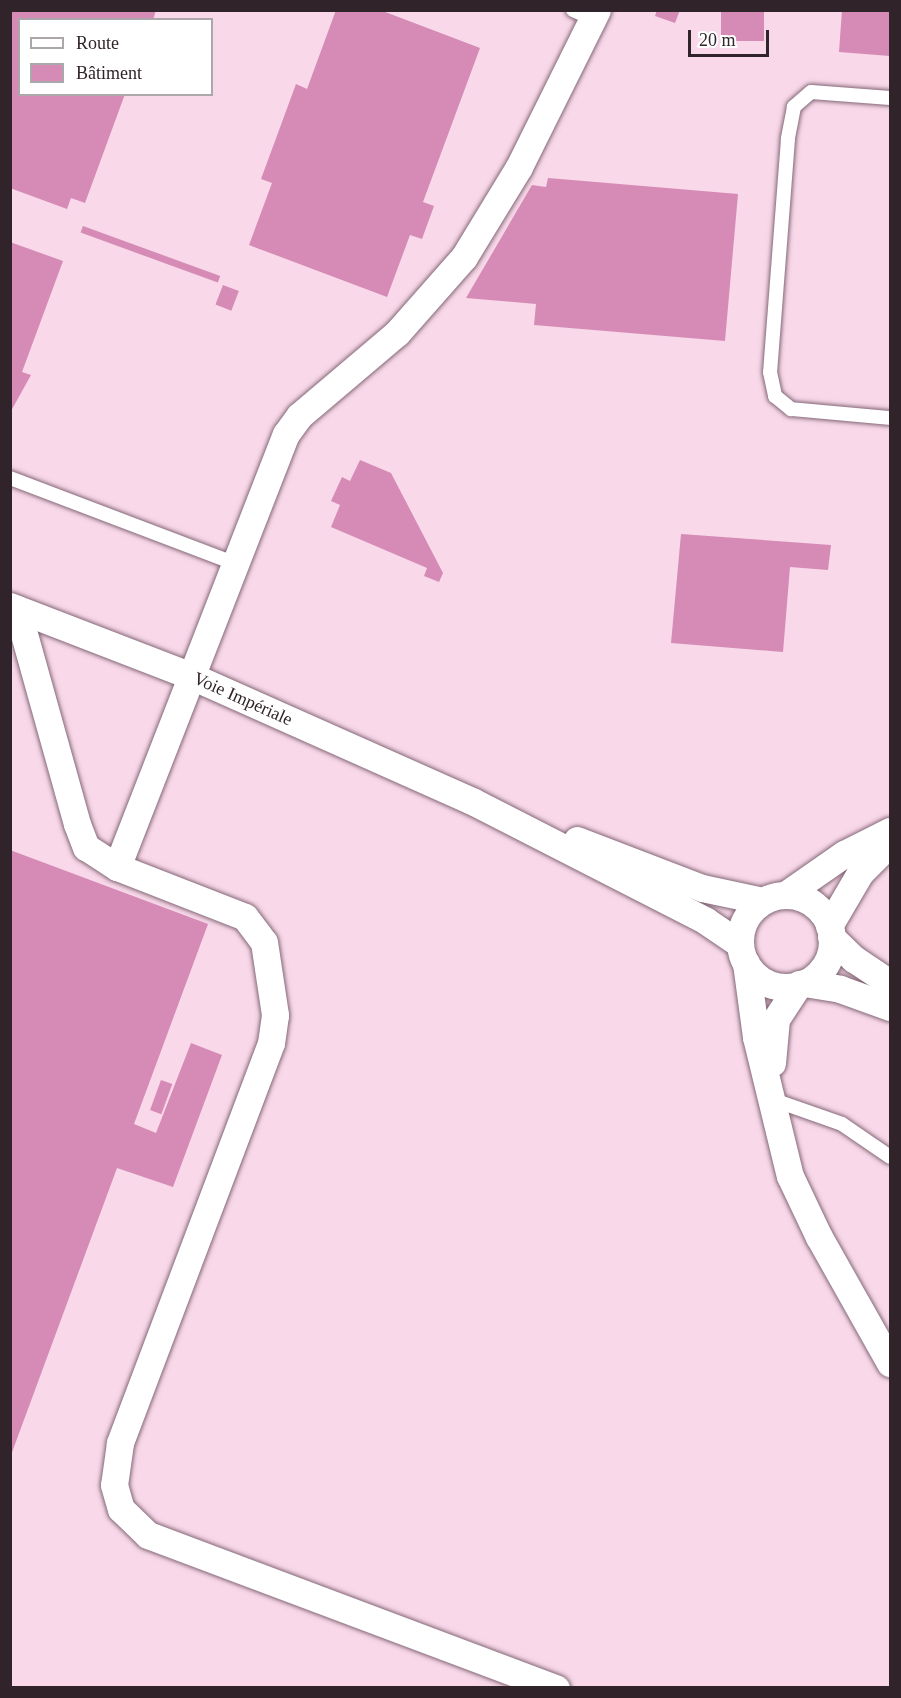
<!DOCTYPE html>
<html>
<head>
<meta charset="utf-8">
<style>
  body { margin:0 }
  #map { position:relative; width:901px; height:1698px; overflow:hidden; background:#f8d8e9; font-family:"Times New Roman",serif }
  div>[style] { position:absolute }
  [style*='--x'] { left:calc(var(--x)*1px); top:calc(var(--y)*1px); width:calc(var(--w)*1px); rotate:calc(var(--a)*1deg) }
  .building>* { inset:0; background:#d58bb6; transform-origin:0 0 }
  .roads { filter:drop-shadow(0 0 2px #846877) drop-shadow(0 0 2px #846877) }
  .lane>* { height:14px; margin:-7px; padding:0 7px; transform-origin:7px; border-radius:7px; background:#fff }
  .street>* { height:27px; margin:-13.5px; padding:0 13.5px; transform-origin:13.5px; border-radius:13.5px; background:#fff }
  .street>.ring { margin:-13.5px; padding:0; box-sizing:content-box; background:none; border:27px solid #fff; border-radius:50% }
  span { translate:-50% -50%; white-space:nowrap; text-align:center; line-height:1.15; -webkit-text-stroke:4.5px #fff; paint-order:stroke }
  .street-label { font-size:18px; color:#30242a }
  .frame { position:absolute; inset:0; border:12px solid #30242a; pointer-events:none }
  .legend { position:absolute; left:18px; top:18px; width:195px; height:78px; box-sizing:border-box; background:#fff; border:2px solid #aca7aa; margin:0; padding:8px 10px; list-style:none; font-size:18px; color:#30242a }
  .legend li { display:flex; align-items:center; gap:12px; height:30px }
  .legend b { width:30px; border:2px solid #aca7aa }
  .scale { position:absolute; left:688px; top:30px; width:81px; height:27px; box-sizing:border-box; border:3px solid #30242a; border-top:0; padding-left:8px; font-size:18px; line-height:21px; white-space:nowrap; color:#30242a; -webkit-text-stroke:4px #fff; paint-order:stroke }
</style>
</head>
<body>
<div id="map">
  <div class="building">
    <div style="clip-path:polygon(10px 10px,156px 10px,153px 20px,20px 20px,20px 94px,125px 94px,85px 203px,71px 198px,67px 209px,10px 188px)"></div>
    <div style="clip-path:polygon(336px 10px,380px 10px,480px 48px,423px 202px,434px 206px,422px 239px,410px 235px,387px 297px,249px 245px,272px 183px,261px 179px,296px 84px,307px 89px)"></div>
    <div style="clip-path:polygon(657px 10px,680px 10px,675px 23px,655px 16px)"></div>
    <div style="left:721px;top:10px;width:43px;height:31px"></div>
    <div style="clip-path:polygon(842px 10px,890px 10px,890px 56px,839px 52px)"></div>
    <div style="clip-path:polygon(548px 178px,738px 194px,725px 341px,534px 325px,536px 304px,466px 298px,532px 185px,546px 187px)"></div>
    <div style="left:83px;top:226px;width:146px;height:7px;rotate:20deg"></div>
    <div style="clip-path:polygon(10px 242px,63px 261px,22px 372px,31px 375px,11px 411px)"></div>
    <div style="left:223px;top:285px;width:17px;height:21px;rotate:21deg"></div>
    <div style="clip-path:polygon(360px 460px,391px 473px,443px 573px,439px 582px,424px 576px,427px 568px,331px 527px,340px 505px,331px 501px,342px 477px,350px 481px)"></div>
    <div style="clip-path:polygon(681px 534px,831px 545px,828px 570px,790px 567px,783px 652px,671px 643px)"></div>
    <div style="clip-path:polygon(10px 850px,208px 924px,134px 1124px,156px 1133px,191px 1043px,222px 1055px,173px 1187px,117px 1168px,11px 1455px)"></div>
    <div style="left:161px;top:1080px;width:12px;height:32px;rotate:20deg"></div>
  </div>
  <div class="roads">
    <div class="lane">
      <div style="--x:573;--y:10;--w:22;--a:24"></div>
      <div style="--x:890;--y:98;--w:79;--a:-175.7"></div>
      <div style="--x:811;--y:92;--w:23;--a:139"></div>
      <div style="--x:794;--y:107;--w:33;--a:101"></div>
      <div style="--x:788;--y:139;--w:234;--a:94.4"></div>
      <div style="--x:770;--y:372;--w:25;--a:78"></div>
      <div style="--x:775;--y:396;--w:21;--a:39"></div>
      <div style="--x:791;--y:409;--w:99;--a:5.2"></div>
      <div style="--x:10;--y:478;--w:240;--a:20.8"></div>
      <div style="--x:774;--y:1100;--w:72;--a:19.4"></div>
      <div style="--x:842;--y:1124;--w:58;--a:34.5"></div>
    </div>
    <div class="street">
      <div style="--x:10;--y:606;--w:192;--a:21.1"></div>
      <div style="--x:189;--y:675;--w:310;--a:24"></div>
      <div style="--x:472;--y:801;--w:263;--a:27.1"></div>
      <div style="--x:706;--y:921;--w:41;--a:34.1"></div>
      <div style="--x:17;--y:609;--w:223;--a:74.4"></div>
      <div style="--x:77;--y:824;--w:25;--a:69"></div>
      <div style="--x:86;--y:847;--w:37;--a:33"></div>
      <div style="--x:117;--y:867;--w:137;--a:21.3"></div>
      <div style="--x:245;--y:917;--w:31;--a:53"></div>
      <div style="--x:264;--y:942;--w:74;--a:81.4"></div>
      <div style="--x:275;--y:1015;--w:28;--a:98"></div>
      <div style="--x:271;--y:1043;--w:428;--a:110.7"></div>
      <div style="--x:120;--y:1443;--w:42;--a:98.1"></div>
      <div style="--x:114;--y:1485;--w:25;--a:74"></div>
      <div style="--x:121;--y:1509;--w:37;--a:44"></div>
      <div style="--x:148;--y:1535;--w:436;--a:20.6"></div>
      <div style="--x:577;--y:840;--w:134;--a:21"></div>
      <div style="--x:702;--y:888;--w:62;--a:12"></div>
      <div style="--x:117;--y:867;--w:465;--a:-68.7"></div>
      <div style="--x:286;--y:434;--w:22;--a:-54"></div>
      <div style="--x:299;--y:416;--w:128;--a:-40.3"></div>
      <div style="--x:397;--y:333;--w:101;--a:-48.6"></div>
      <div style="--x:464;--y:257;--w:105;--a:-58.6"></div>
      <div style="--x:519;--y:167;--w:175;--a:-63.6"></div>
      <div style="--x:785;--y:895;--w:72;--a:-34.8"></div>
      <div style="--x:844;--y:854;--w:51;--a:-26.6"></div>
      <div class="ring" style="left:740px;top:895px;width:65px;height:65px"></div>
      <div style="--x:829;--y:926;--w:61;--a:-59.7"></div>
      <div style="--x:860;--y:873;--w:42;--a:-45"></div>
      <div style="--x:831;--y:937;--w:32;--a:44"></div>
      <div style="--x:854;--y:959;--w:43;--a:33.7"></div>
      <div style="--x:746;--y:963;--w:75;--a:82.3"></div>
      <div style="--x:756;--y:1037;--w:143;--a:76.3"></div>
      <div style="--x:790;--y:1176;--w:68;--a:64.6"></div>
      <div style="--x:819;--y:1237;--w:145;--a:60.6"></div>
      <div style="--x:804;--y:983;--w:36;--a:9"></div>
      <div style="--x:840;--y:989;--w:53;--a:19.8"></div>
      <div style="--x:772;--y:1063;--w:44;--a:-84.8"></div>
      <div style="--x:776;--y:1019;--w:42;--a:-56.7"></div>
    </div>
  </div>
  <div class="street-label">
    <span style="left:243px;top:699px;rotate:24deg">Voie Impériale</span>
  </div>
  <div class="frame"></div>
  <ul class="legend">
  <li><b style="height:8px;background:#fff"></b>Route</li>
  <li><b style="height:16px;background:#d58bb6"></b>Bâtiment</li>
  </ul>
  <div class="scale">20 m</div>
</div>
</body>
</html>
